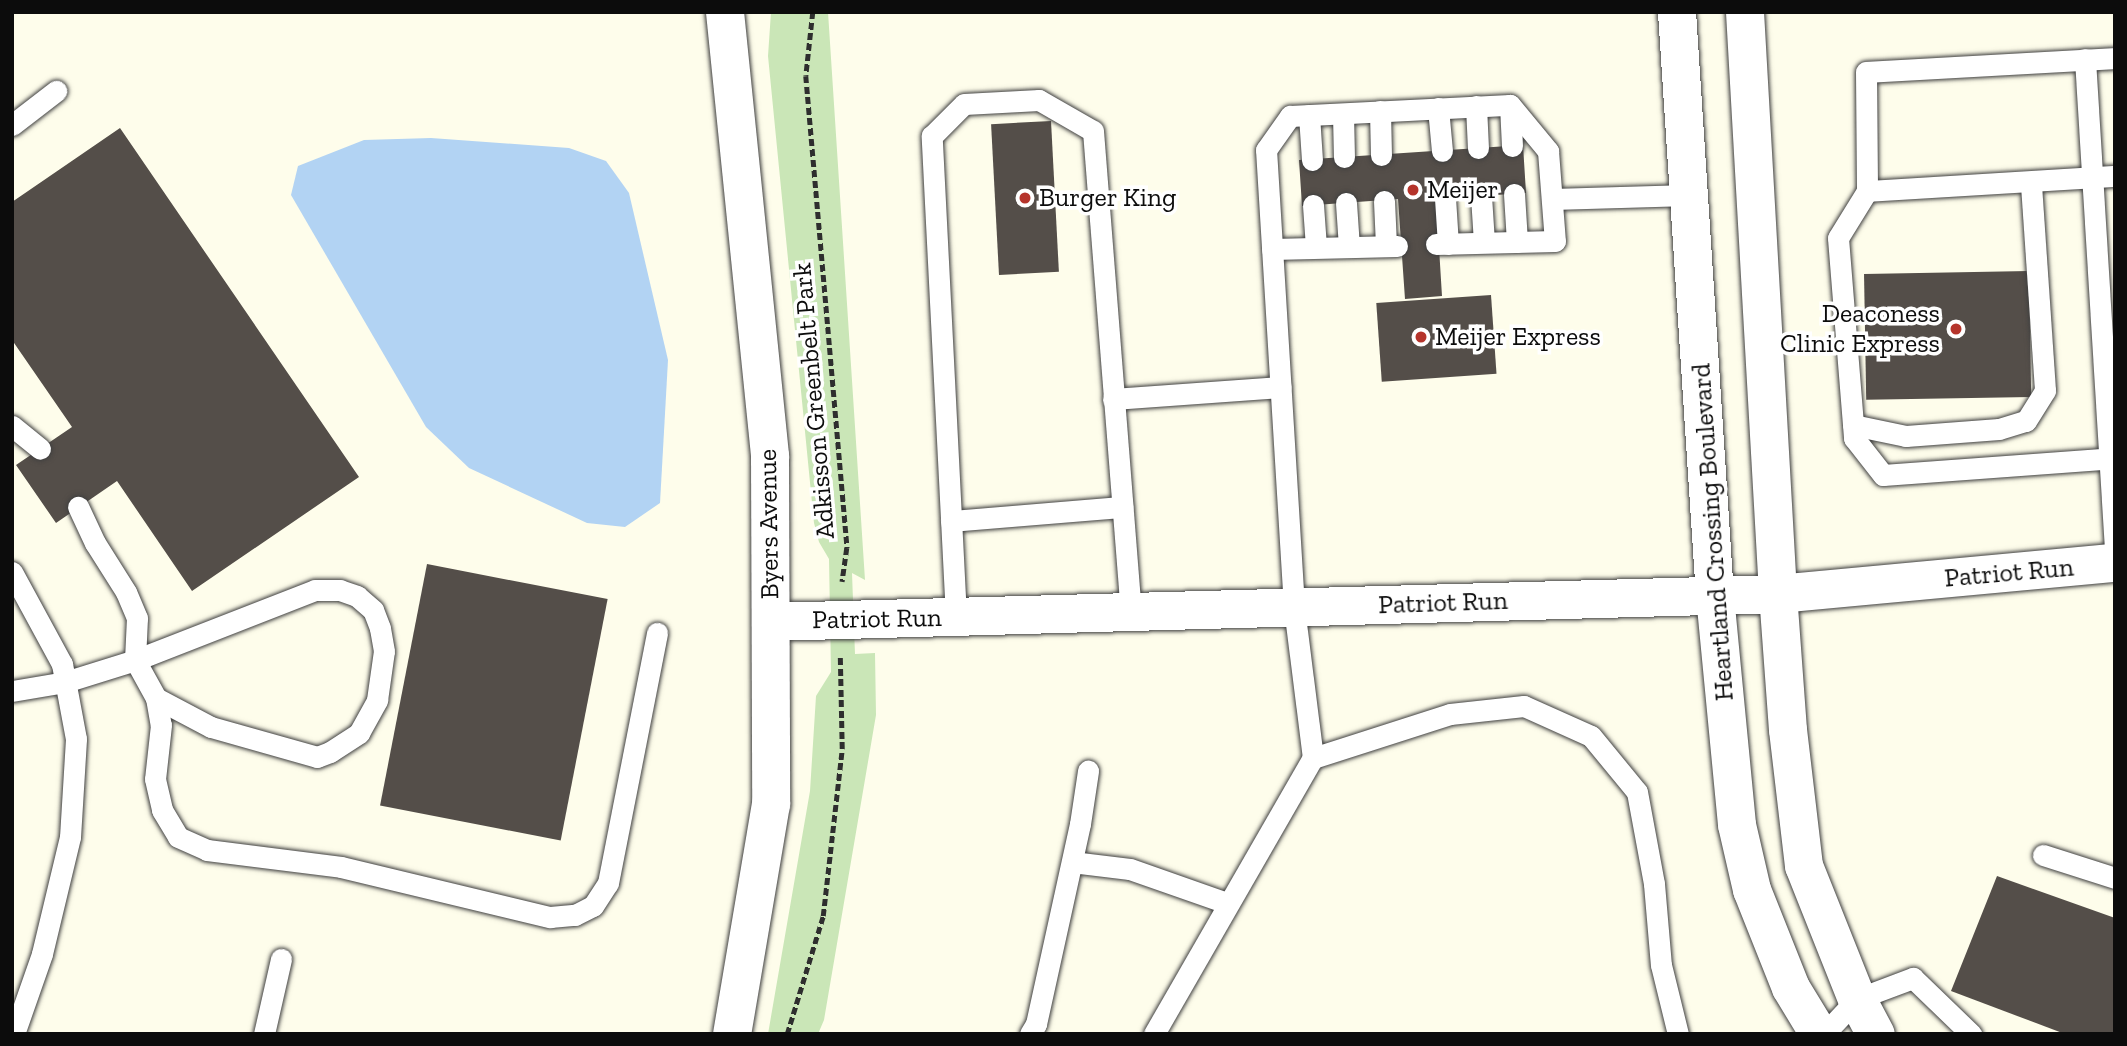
<!DOCTYPE html>
<html>
<head>
<meta charset="utf-8">
<style>
  body { margin:0 }
  #map { position:relative; width:2127px; height:1046px; overflow:hidden; background:#fefdeb; font-family:"Zilla Slab",serif }
  div>[style] { position:absolute }
  [style*='--x'] { left:calc(var(--x)*1px); top:calc(var(--y)*1px); width:calc(var(--w)*1px); rotate:calc(var(--a)*1deg) }
  .green>* { inset:0; background:#cae6b7 }
  .water>* { inset:0; background:#b2d3f3 }
  .building>* { inset:0; background:#544e49; transform-origin:0 0 }
  .path>* { height:4.5px; margin-top:-2.25px; transform-origin:0; background:repeating-linear-gradient(90deg,#2e2e2e 0 7px,transparent 0 10.5px) }
  .roads { filter:drop-shadow(0 0 2px #3f3f3f) drop-shadow(0 0 2px #3f3f3f) }
  .service>* { height:21px; margin:-10.5px; padding:0 10.5px; transform-origin:10.5px; border-radius:10.5px; background:#fff }
  .minor>* { height:38px; margin:-19px; padding:0 19px; transform-origin:19px; border-radius:19px; background:#fff }
  .tertiary>* { height:38px; margin:-19px; padding:0 19px; transform-origin:19px; border-radius:19px; background:#fff }
  .dots>* { width:19px; height:19px; translate:-50% -50%; box-sizing:border-box; border:4px solid #fff; border-radius:50% }
  span { translate:-50% -50%; white-space:nowrap; text-align:center; line-height:1.15; -webkit-text-stroke:7px #fff; paint-order:stroke }
  .poi-label { font-size:26px; color:#0c0c0c }
  .left { translate:0 -50%; text-align:left }
  .right { translate:-100% -50%; text-align:right }
  .street-label { font-size:26px; color:#0c0c0c }
  .frame { position:absolute; inset:0; border:14px solid #0c0c0c; pointer-events:none }
</style>
</head>
<body>
<div id="map">
  <div class="green">
    <div style="clip-path:polygon(771px 12px,828px 12px,865px 580px,852px 573px,855px 654px,875px 653px,876px 715px,824px 1020px,818px 1034px,768px 1034px,810px 791px,816px 696px,831px 672px,829px 559px,819px 542px,814px 523px,768px 56px)"></div>
  </div>
  <div class="water">
    <div style="clip-path:polygon(431px 138px,569px 148px,606px 161px,629px 193px,668px 360px,660px 503px,625px 527px,587px 523px,469px 468px,426px 427px,291px 195px,298px 166px,364px 140px)"></div>
  </div>
  <div class="building">
    <div style="left:1051px;top:121px;width:151px;height:60px;rotate:87deg"></div>
    <div style="clip-path:polygon(120px 128px,359px 477px,192px 591px,117px 481px,56px 523px,16px 465px,72px 427px,12px 340px,12px 202px)"></div>
    <div style="clip-path:polygon(1523px 145px,1526px 193px,1436px 199px,1442px 296px,1405px 299px,1398px 199px,1302px 206px,1299px 160px)"></div>
    <div style="left:2029px;top:271px;width:126px;height:165px;rotate:89deg"></div>
    <div style="left:1491px;top:295px;width:79px;height:115px;rotate:86deg"></div>
    <div style="left:427px;top:564px;width:184px;height:246px;rotate:11deg"></div>
    <div style="clip-path:polygon(1997px 876px,2115px 918px,2115px 1034px,2065px 1034px,1951px 991px)"></div>
  </div>
  <div class="path">
    <div style="--x:813;--y:12;--w:64;--a:96.2"></div>
    <div style="--x:806;--y:76;--w:474;--a:85"></div>
    <div style="--x:847;--y:548;--w:34;--a:98"></div>
    <div style="--x:787;--y:1034;--w:123;--a:-73"></div>
    <div style="--x:823;--y:916;--w:168;--a:-83.5"></div>
    <div style="--x:842;--y:749;--w:92;--a:-91.2"></div>
  </div>
  <div class="roads">
    <div class="service">
      <div style="--x:2115;--y:58;--w:249;--a:176.8"></div>
      <div style="--x:1866;--y:72;--w:119;--a:89.5"></div>
      <div style="--x:1867;--y:191;--w:55;--a:121.7"></div>
      <div style="--x:1838;--y:238;--w:201;--a:85.4"></div>
      <div style="--x:1854;--y:438;--w:47;--a:51.9"></div>
      <div style="--x:1883;--y:475;--w:233;--a:-4.2"></div>
      <div style="--x:2085;--y:59;--w:489;--a:86.5"></div>
      <div style="--x:1510;--y:105;--w:41;--a:87.2"></div>
      <div style="--x:1476;--y:106;--w:42;--a:87.3"></div>
      <div style="--x:1438;--y:108;--w:43;--a:84.7"></div>
      <div style="--x:1380;--y:111;--w:44;--a:88.7"></div>
      <div style="--x:1343;--y:114;--w:43;--a:88.7"></div>
      <div style="--x:1309;--y:115;--w:45;--a:86.2"></div>
      <div style="--x:12;--y:125;--w:56;--a:-37.7"></div>
      <div style="--x:1867;--y:191;--w:248;--a:-3.5"></div>
      <div style="--x:1514;--y:194;--w:48;--a:86.4"></div>
      <div style="--x:1481;--y:196;--w:46;--a:86.3"></div>
      <div style="--x:1445;--y:198;--w:46;--a:86.3"></div>
      <div style="--x:1552;--y:199;--w:137;--a:-1.7"></div>
      <div style="--x:1384;--y:201;--w:44;--a:87.4"></div>
      <div style="--x:1346;--y:203;--w:44;--a:86.1"></div>
      <div style="--x:1313;--y:205;--w:42;--a:85.9"></div>
      <div style="--x:1272;--y:249;--w:125;--a:-1.4"></div>
      <div style="--x:1113;--y:399;--w:168;--a:-4.1"></div>
      <div style="--x:1853;--y:425;--w:54;--a:11.7"></div>
      <div style="--x:1906;--y:436;--w:93;--a:-4.3"></div>
      <div style="--x:1999;--y:429;--w:28;--a:-17"></div>
      <div style="--x:2026;--y:421;--w:36;--a:-58"></div>
      <div style="--x:2045;--y:390;--w:208;--a:-93.9"></div>
      <div style="--x:12;--y:426;--w:36;--a:39"></div>
      <div style="--x:951;--y:521;--w:172;--a:-4.7"></div>
      <div style="--x:12;--y:572;--w:105;--a:61.5"></div>
      <div style="--x:62;--y:664;--w:76;--a:79.4"></div>
      <div style="--x:76;--y:739;--w:98;--a:93.5"></div>
      <div style="--x:70;--y:837;--w:120;--a:103.5"></div>
      <div style="--x:42;--y:954;--w:85;--a:109.3"></div>
      <div style="--x:956;--y:617;--w:482;--a:-92.9"></div>
      <div style="--x:932;--y:136;--w:45;--a:-45"></div>
      <div style="--x:964;--y:104;--w:75;--a:-3.1"></div>
      <div style="--x:1039;--y:100;--w:62;--a:29.9"></div>
      <div style="--x:1093;--y:131;--w:482;--a:85.5"></div>
      <div style="--x:12;--y:691;--w:54;--a:-9.6"></div>
      <div style="--x:65;--y:682;--w:73;--a:-17.4"></div>
      <div style="--x:135;--y:660;--w:42;--a:-87.3"></div>
      <div style="--x:137;--y:618;--w:28;--a:-113"></div>
      <div style="--x:126;--y:592;--w:58;--a:-122.3"></div>
      <div style="--x:95;--y:543;--w:40;--a:-115"></div>
      <div style="--x:156;--y:698;--w:62;--a:27.8"></div>
      <div style="--x:211;--y:727;--w:110;--a:15.8"></div>
      <div style="--x:317;--y:757;--w:14;--a:-21"></div>
      <div style="--x:330;--y:752;--w:35;--a:-33"></div>
      <div style="--x:359;--y:733;--w:38;--a:-61"></div>
      <div style="--x:377;--y:700;--w:49;--a:-81.9"></div>
      <div style="--x:384;--y:651;--w:23;--a:-100"></div>
      <div style="--x:380;--y:628;--w:19;--a:-111"></div>
      <div style="--x:373;--y:610;--w:21;--a:-139"></div>
      <div style="--x:357;--y:596;--w:18;--a:-161"></div>
      <div style="--x:340;--y:590;--w:25;--a:180"></div>
      <div style="--x:315;--y:590;--w:193;--a:158.7"></div>
      <div style="--x:135;--y:660;--w:43;--a:61.1"></div>
      <div style="--x:156;--y:698;--w:27;--a:80"></div>
      <div style="--x:161;--y:725;--w:54;--a:96.3"></div>
      <div style="--x:155;--y:779;--w:32;--a:77"></div>
      <div style="--x:162;--y:810;--w:31;--a:59"></div>
      <div style="--x:178;--y:837;--w:32;--a:24"></div>
      <div style="--x:207;--y:850;--w:135;--a:7.2"></div>
      <div style="--x:341;--y:867;--w:215;--a:13.5"></div>
      <div style="--x:550;--y:917;--w:25;--a:-5"></div>
      <div style="--x:575;--y:915;--w:20;--a:-27"></div>
      <div style="--x:593;--y:906;--w:27;--a:-57"></div>
      <div style="--x:608;--y:883;--w:255;--a:-78.9"></div>
      <div style="--x:1313;--y:758;--w:144;--a:-17.8"></div>
      <div style="--x:1450;--y:714;--w:74;--a:-6.2"></div>
      <div style="--x:1524;--y:706;--w:73;--a:24.1"></div>
      <div style="--x:1591;--y:736;--w:72;--a:50.6"></div>
      <div style="--x:1637;--y:792;--w:94;--a:79.5"></div>
      <div style="--x:1654;--y:884;--w:81;--a:85.1"></div>
      <div style="--x:1661;--y:965;--w:71;--a:76.2"></div>
      <div style="--x:2043;--y:855;--w:76;--a:17.7"></div>
      <div style="--x:1072;--y:862;--w:58;--a:6.9"></div>
      <div style="--x:1130;--y:869;--w:103;--a:19.3"></div>
      <div style="--x:264;--y:1034;--w:77;--a:-77.2"></div>
      <div style="--x:1030;--y:1034;--w:12;--a:-59"></div>
      <div style="--x:1036;--y:1024;--w:205;--a:-77.6"></div>
      <div style="--x:1080;--y:824;--w:54;--a:-81.4"></div>
      <div style="--x:1154;--y:1034;--w:319;--a:-60.1"></div>
      <div style="--x:1313;--y:758;--w:152;--a:-97.2"></div>
      <div style="--x:1294;--y:607;--w:458;--a:-93.5"></div>
      <div style="--x:1266;--y:150;--w:42;--a:-54.8"></div>
      <div style="--x:1290;--y:116;--w:220;--a:-2.9"></div>
      <div style="--x:1510;--y:105;--w:60;--a:50.4"></div>
      <div style="--x:1548;--y:151;--w:90;--a:85.6"></div>
      <div style="--x:1555;--y:241;--w:119;--a:178.6"></div>
      <div style="--x:1824;--y:1034;--w:48;--a:-46.7"></div>
      <div style="--x:1857;--y:999;--w:60;--a:-20.6"></div>
      <div style="--x:1913;--y:978;--w:81;--a:44"></div>
    </div>
    <div class="minor">
      <div style="--x:1677;--y:12;--w:585;--a:86.28"></div>
      <div style="--x:1715;--y:596;--w:230;--a:84.5"></div>
      <div style="--x:1737;--y:825;--w:67;--a:77"></div>
      <div style="--x:1752;--y:890;--w:105;--a:68.3"></div>
      <div style="--x:1791;--y:988;--w:54;--a:58.7"></div>
      <div style="--x:1745;--y:12;--w:583;--a:86.75"></div>
      <div style="--x:1778;--y:594;--w:136;--a:85.8"></div>
      <div style="--x:1788;--y:730;--w:137;--a:83.3"></div>
      <div style="--x:1804;--y:866;--w:143;--a:68.3"></div>
      <div style="--x:1857;--y:999;--w:40;--a:62"></div>
      <div style="--x:771;--y:622;--w:1007;--a:-1.59"></div>
      <div style="--x:1778;--y:594;--w:338;--a:-5.3"></div>
    </div>
    <div class="tertiary">
      <div style="--x:725;--y:12;--w:446;--a:84.2"></div>
      <div style="--x:770;--y:456;--w:348;--a:89.8"></div>
      <div style="--x:771;--y:804;--w:233;--a:99.6"></div>
    </div>
  </div>
  <div class="dots">
    <div style="left:1413px;top:190px;background:#b5342b"></div>
    <div style="left:1025px;top:198px;background:#b5342b"></div>
    <div style="left:1956px;top:329px;background:#b5342b"></div>
    <div style="left:1421px;top:337px;background:#b5342b"></div>
  </div>
  <div class="poi-label">
    <span class="left" style="left:1427px;top:190px">Meijer</span>
    <span class="left" style="left:1039px;top:198px">Burger King</span>
    <span class="right" style="left:1940px;top:329px">Deaconess<br>Clinic Express</span>
    <span class="left" style="left:1435px;top:337px">Meijer Express</span>
  </div>
  <div class="street-label">
    <span style="left:814px;top:401px;rotate:-95deg">Adkisson Greenbelt Park</span>
    <span style="left:769px;top:524px;rotate:-91deg">Byers Avenue</span>
    <span style="left:1713px;top:532px;rotate:-94deg">Heartland Crossing Boulevard</span>
    <span style="left:2009px;top:573px;rotate:-5deg">Patriot Run</span>
    <span style="left:1443px;top:603px;rotate:-2deg">Patriot Run</span>
    <span style="left:877px;top:619px;rotate:-1deg">Patriot Run</span>
  </div>
  <div class="frame"></div>
</div>
</body>
</html>
